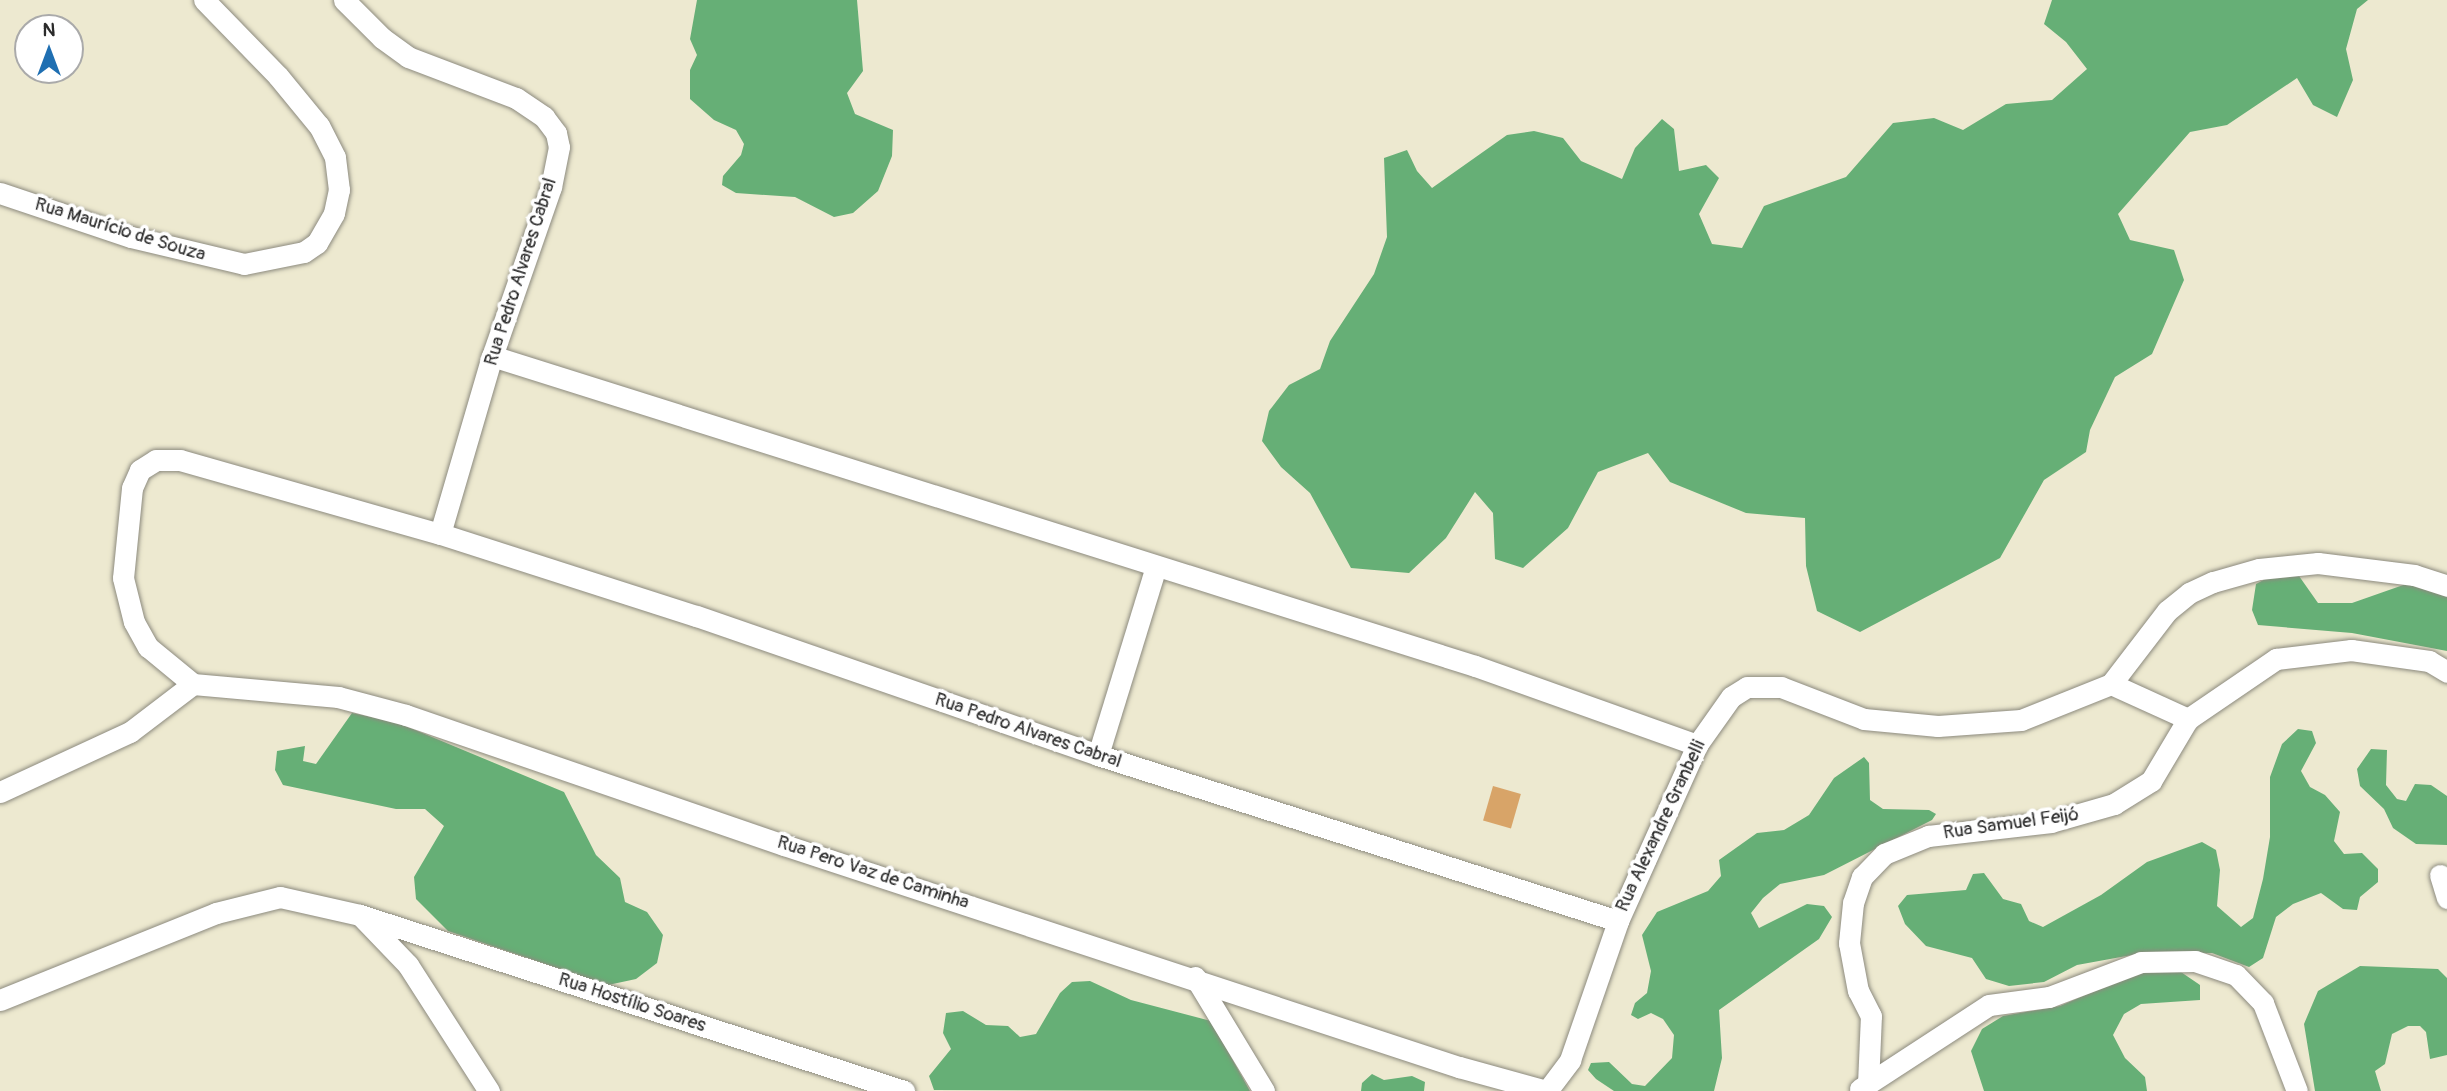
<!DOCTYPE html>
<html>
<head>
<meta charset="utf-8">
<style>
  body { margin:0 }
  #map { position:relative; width:2447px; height:1091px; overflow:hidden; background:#ede9d0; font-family:Pangolin,sans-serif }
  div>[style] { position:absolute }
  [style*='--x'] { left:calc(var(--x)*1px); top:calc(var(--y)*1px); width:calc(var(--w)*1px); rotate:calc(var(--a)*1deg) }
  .forest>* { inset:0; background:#66af76 }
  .building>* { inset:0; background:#d8a468; transform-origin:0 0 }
  .roads { filter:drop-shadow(0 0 2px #8c8a7e) drop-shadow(0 0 2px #8c8a7e) }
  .minor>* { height:21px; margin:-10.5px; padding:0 10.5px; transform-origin:10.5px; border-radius:10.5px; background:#fff }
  span { translate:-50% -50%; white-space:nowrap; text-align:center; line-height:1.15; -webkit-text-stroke:7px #fff; paint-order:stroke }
  .street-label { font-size:19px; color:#2b2b2b }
  .north { position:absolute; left:14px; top:14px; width:70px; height:70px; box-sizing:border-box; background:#fff; border:2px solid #aaa; border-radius:50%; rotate:0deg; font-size:19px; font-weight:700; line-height:28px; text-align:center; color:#2b2b2b }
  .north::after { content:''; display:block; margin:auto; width:24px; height:32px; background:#1f6fb2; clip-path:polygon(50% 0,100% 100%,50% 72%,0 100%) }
</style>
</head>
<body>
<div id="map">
  <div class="forest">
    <div style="clip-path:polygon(697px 0,857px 0,863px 71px,847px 93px,855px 114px,893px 130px,892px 156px,878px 191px,853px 213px,834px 217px,795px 197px,736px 193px,722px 185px,723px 176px,741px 155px,744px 144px,736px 130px,714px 120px,690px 99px,690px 70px,697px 55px,690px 39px)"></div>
    <div style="clip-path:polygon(2052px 0,2368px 0,2357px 9px,2346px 49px,2353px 80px,2337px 117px,2313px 105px,2297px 78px,2227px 125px,2190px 132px,2118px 214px,2130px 240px,2174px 250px,2184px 280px,2152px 354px,2115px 377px,2090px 430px,2086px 452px,2044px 480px,2000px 558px,1860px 632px,1817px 611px,1806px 566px,1805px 518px,1746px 513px,1670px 482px,1648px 453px,1598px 472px,1568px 528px,1523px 568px,1495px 559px,1493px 513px,1475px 492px,1446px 538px,1409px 573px,1351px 568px,1310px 493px,1281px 467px,1262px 441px,1269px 411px,1289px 385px,1320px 369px,1330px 341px,1374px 274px,1387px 237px,1384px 158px,1407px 150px,1417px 171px,1432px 188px,1507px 135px,1534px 131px,1563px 138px,1581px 161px,1622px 179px,1635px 148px,1662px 119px,1674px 129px,1679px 171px,1706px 165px,1719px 178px,1699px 214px,1712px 244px,1742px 248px,1764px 206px,1846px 177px,1893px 123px,1934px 118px,1963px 130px,2006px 104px,2052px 100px,2087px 69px,2066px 42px,2044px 24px)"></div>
    <div style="clip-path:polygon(2271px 576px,2299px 576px,2318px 603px,2352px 603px,2409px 583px,2447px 596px,2447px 651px,2352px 633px,2258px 625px,2252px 610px,2256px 584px)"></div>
    <div style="clip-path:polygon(352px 713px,396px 722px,564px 792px,596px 855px,620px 878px,625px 902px,647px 912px,663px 935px,657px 963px,636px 979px,608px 985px,448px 931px,416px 899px,414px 877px,444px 826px,425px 809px,396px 809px,283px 785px,275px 770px,277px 751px,305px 746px,303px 761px,316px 764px)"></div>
    <div style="clip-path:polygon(2298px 729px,2312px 731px,2316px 743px,2301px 771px,2310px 787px,2325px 795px,2340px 812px,2334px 841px,2344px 854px,2362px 853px,2378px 869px,2378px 882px,2360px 897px,2357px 910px,2343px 909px,2321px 893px,2293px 904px,2276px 917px,2263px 958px,2249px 967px,2212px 953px,2143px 953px,2077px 965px,2044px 982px,2009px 986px,1986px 979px,1972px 958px,1926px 946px,1905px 924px,1898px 906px,1907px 895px,1966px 890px,1973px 874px,1984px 873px,2003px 899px,2021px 904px,2029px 921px,2043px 927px,2101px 895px,2147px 862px,2202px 842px,2216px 850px,2220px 870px,2217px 906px,2241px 927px,2253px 918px,2263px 879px,2270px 837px,2270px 777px,2282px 744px)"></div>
    <div style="clip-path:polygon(2371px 749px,2387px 750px,2386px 785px,2397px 799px,2406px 801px,2415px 784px,2431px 785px,2447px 796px,2447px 845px,2416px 844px,2393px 828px,2384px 809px,2360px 786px,2357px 769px)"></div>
    <div style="clip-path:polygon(1864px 757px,1869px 763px,1870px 800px,1883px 809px,1929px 810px,1936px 814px,1932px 820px,1824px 875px,1780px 884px,1763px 898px,1751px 913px,1759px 928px,1807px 904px,1824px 906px,1832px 917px,1819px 939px,1719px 1010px,1722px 1058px,1714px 1091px,1614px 1091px,1596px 1079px,1588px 1070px,1591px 1063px,1609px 1062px,1632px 1084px,1645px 1086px,1672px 1058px,1674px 1035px,1663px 1019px,1651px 1013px,1638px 1019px,1631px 1015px,1635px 1003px,1647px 993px,1651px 971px,1642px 935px,1657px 912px,1708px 891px,1721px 876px,1719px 860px,1757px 833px,1784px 830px,1809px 815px,1834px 778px)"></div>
    <div style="clip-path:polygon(2360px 966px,2438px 969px,2447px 978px,2447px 1055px,2430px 1059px,2426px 1032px,2420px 1026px,2408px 1026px,2392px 1034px,2385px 1064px,2375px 1071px,2381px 1091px,2315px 1091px,2304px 1024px,2318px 991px)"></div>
    <div style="clip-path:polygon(2178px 970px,2200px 985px,2200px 1000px,2141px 1004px,2124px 1014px,2113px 1035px,2125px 1058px,2145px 1077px,2147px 1091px,1984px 1091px,1971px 1051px,1982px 1029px,2003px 1016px,2060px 1006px,2141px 971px)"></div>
    <div style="clip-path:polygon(1090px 981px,1131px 1000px,1211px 1021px,1250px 1091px,934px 1090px,929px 1076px,951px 1049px,943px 1033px,946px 1013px,963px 1011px,986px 1025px,1008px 1026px,1020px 1037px,1036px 1034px,1060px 993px,1072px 982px)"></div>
    <div style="clip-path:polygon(1372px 1074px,1384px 1080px,1412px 1076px,1425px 1082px,1424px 1091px,1361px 1091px,1362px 1083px)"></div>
  </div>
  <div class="building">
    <div style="left:1493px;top:786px;width:29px;height:36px;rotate:16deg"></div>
  </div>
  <div class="roads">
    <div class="minor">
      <div style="--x:344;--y:0;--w:54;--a:45"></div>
      <div style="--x:382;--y:38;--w:32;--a:36"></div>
      <div style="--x:408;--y:57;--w:116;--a:20.8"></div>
      <div style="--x:516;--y:98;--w:34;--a:34"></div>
      <div style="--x:544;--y:117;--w:20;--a:53"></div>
      <div style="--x:556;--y:133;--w:14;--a:78"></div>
      <div style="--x:559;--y:147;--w:41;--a:101.3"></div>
      <div style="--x:551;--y:187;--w:179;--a:109.2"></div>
      <div style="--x:492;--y:356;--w:185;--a:106.3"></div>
      <div style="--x:0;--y:193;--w:138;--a:18.6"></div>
      <div style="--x:131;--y:237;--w:116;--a:13.4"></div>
      <div style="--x:244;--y:264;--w:61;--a:-11.3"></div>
      <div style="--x:304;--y:252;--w:16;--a:-35"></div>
      <div style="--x:317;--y:243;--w:34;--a:-60"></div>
      <div style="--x:334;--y:213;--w:24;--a:-78"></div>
      <div style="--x:339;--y:190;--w:33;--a:-97"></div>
      <div style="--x:335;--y:157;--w:35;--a:-117"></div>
      <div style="--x:319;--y:126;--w:65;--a:-129.4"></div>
      <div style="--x:278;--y:76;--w:106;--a:-134.2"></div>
      <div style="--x:492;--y:356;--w:1031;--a:17.5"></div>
      <div style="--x:1475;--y:666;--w:236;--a:19.6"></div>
      <div style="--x:2111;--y:684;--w:85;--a:24.4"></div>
      <div style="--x:1098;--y:755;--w:197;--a:-72.9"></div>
      <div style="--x:0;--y:792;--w:143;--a:-24.8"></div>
      <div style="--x:130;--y:732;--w:79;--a:-37.3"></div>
      <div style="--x:2440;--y:875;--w:24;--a:73"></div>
      <div style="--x:361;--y:916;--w:68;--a:46.2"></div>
      <div style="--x:408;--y:965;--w:150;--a:57.3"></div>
      <div style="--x:1618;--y:921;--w:546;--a:-162.3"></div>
      <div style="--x:1098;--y:755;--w:425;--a:-160.9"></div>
      <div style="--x:696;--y:616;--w:269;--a:-162.2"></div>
      <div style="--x:440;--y:534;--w:270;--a:-164.1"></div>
      <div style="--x:180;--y:460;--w:24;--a:180"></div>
      <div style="--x:156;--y:460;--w:19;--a:148"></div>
      <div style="--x:140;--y:470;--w:20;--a:114"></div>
      <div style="--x:132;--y:488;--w:90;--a:95.7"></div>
      <div style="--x:123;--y:578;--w:45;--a:76"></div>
      <div style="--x:134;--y:622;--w:29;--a:61"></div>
      <div style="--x:148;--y:647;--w:58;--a:39.4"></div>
      <div style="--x:193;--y:684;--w:146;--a:5.1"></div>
      <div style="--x:338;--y:697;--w:70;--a:14.8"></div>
      <div style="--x:406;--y:715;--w:400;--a:19"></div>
      <div style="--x:784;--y:845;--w:711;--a:18.21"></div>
      <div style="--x:1459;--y:1067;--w:91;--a:15.3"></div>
      <div style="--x:1547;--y:1091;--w:39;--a:-53"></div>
      <div style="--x:1570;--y:1060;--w:147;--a:-70.9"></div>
      <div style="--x:1618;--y:921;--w:193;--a:-65.8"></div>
      <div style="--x:1697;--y:745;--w:59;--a:-54.7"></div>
      <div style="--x:1731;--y:697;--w:19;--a:-32"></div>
      <div style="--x:1747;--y:687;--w:34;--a:0"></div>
      <div style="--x:1781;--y:687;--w:89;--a:21.1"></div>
      <div style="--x:1864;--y:719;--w:74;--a:5.4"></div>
      <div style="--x:1938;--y:726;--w:83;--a:-4.1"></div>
      <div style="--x:2021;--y:720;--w:97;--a:-21.8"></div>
      <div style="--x:2111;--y:684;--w:92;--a:-52.5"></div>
      <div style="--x:2167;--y:611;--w:28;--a:-39"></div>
      <div style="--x:2189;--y:593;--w:26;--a:-25"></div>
      <div style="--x:2213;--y:582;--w:48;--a:-15.8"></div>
      <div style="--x:2259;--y:569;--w:59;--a:-5.8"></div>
      <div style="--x:2318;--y:563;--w:97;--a:7.1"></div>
      <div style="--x:2414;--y:575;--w:35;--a:18"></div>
      <div style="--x:1195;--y:977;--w:133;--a:58.8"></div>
      <div style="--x:0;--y:1000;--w:233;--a:-21.9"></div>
      <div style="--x:216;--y:913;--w:66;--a:-14"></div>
      <div style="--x:280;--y:897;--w:82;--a:12.7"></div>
      <div style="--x:360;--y:915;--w:572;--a:17.93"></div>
      <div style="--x:1868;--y:1084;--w:68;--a:-87.5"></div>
      <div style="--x:1871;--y:1016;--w:28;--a:-117"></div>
      <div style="--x:1858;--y:991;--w:49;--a:-100.6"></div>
      <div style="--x:1849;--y:943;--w:40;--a:-84.3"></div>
      <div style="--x:1853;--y:903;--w:28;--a:-71"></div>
      <div style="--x:1862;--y:877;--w:32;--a:-46"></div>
      <div style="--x:1884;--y:854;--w:48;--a:-22.2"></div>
      <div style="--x:1928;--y:836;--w:124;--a:-6.5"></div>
      <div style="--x:2051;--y:822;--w:66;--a:-15.9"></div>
      <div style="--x:2114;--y:804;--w:44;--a:-31.9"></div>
      <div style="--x:2151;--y:781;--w:72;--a:-59.2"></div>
      <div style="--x:2188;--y:719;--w:107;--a:-34.3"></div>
      <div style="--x:2276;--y:659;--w:76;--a:-6.8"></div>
      <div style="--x:2351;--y:650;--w:79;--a:8"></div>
      <div style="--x:2429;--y:661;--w:21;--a:31"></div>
      <div style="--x:1860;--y:1089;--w:154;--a:-33.1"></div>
      <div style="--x:1989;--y:1005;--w:61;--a:-7.6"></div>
      <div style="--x:2049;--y:997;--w:98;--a:-20.8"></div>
      <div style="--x:2141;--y:962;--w:54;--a:-1.1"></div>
      <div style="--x:2195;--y:961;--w:43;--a:18.9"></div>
      <div style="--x:2236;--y:975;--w:39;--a:46"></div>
      <div style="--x:2263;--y:1003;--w:94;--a:68.9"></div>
    </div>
  </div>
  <div class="street-label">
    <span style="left:120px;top:230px;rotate:17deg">Rua Maurício de Souza</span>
    <span style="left:521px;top:272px;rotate:-72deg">Rua Pedro Alvares Cabral</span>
    <span style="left:1028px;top:731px;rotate:19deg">Rua Pedro Alvares Cabral</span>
    <span style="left:2011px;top:824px;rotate:-8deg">Rua Samuel Feijó</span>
    <span style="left:1661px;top:826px;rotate:-65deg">Rua Alexandre Granbelli</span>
    <span style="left:873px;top:873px;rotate:18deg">Rua Pero Vaz de Caminha</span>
    <span style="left:632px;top:1003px;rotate:18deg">Rua Hostílio Soares</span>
  </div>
  <div class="north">N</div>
</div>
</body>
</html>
